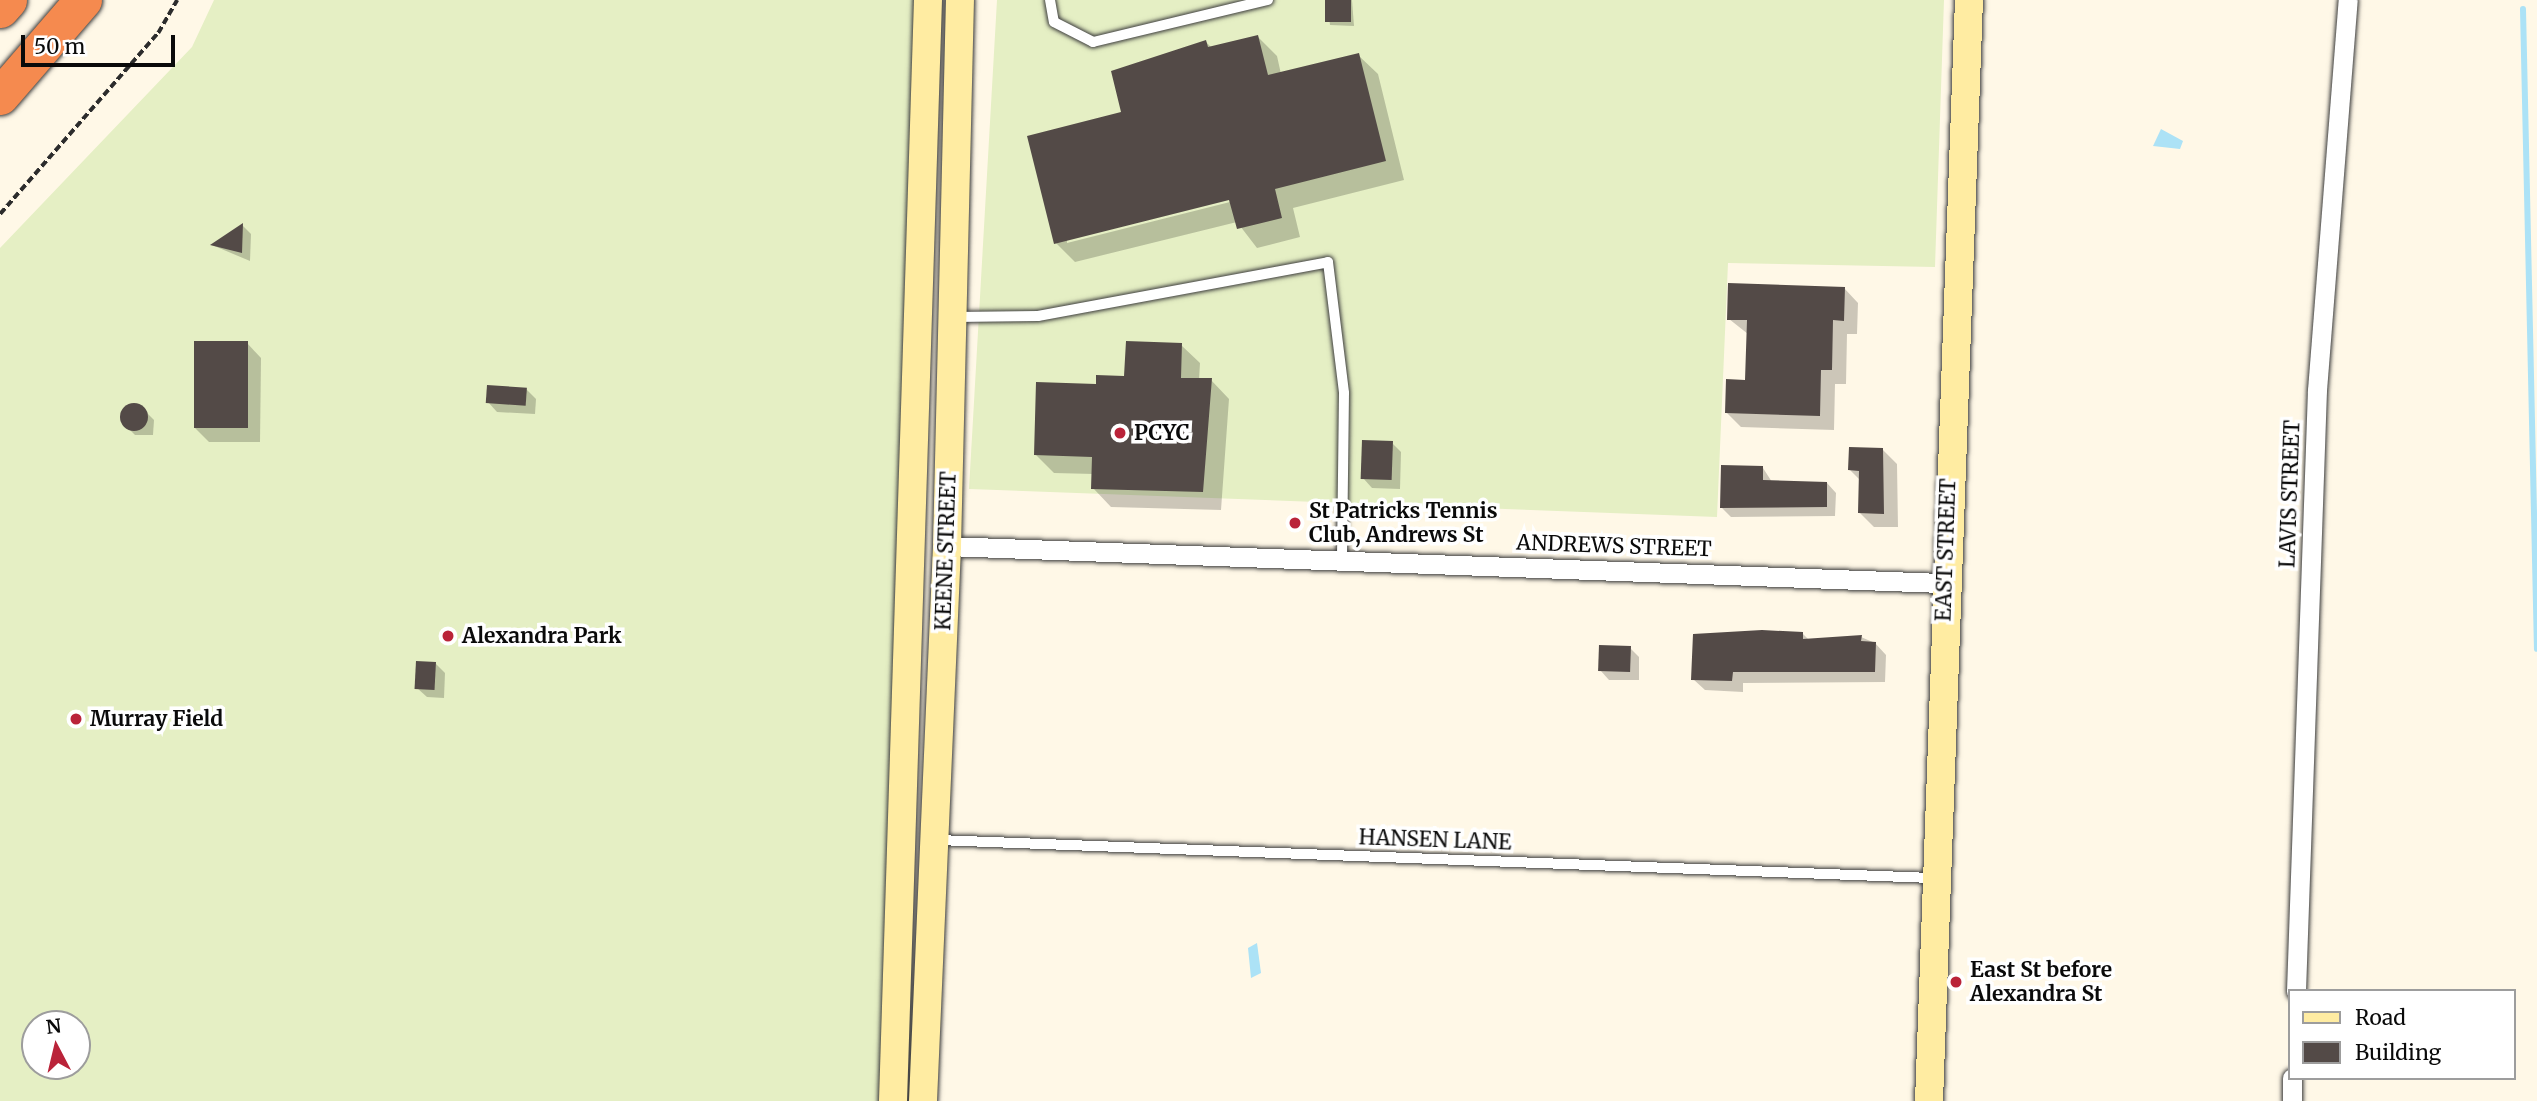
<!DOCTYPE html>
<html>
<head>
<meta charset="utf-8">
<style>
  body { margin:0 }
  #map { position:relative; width:2537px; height:1101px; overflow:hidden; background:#fff8e7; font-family:Merriweather,serif }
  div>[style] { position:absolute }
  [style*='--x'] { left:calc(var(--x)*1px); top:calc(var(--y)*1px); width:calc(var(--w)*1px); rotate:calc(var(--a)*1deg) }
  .pitch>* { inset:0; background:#e5efc4 }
  .water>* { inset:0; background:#ace2f6 }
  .shadow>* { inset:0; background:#0003 }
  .stream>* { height:6px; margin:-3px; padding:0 3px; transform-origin:3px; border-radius:3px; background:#ace2f6 }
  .building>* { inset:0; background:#534a47; transform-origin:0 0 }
  .round { border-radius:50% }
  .path>* { height:3.5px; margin-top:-1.75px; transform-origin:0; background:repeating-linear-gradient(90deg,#2c2c2c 0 7px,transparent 0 10.5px) }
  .roads { filter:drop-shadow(0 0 2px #3d3d3d) drop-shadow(0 0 2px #3d3d3d) }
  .lane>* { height:10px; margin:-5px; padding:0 5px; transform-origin:5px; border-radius:5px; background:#fff }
  .street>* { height:19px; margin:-9.5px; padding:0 9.5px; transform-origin:9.5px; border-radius:9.5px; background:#fff }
  .secondary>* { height:28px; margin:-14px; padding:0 14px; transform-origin:14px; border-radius:14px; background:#ffeca2 }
  .highway>* { height:37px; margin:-18.5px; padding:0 18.5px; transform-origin:18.5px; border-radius:18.5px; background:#f58a4f }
  .dots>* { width:19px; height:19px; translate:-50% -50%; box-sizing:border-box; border:4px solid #fff; border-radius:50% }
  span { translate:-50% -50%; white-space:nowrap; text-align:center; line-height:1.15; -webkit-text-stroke:7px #fff; paint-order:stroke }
  .poi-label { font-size:21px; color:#0a0a0a; font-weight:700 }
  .left { translate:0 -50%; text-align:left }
  .street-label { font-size:21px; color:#0a0a0a }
  .legend { position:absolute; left:2288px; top:989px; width:228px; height:91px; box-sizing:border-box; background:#fff; border:2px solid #9d9d9d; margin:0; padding:9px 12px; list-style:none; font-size:21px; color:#0a0a0a }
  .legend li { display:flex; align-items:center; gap:14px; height:35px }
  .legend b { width:35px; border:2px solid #9d9d9d }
  .north { position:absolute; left:21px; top:1010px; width:70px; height:70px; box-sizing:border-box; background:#fff; border:2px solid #9d9d9d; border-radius:50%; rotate:353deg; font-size:19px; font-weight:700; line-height:28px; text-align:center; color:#0a0a0a }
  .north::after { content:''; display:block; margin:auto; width:24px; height:32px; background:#ba2339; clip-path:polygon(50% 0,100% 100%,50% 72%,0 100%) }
  .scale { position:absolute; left:21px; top:35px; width:154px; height:32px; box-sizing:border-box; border:4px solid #0a0a0a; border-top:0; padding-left:9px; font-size:21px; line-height:24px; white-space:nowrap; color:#0a0a0a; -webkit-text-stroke:5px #fff; paint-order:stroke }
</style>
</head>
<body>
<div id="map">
  <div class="pitch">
    <div style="clip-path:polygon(evenodd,214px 0,919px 0,879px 1101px,0 1101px,0 248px,192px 47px,214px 0,35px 1024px,77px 1024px,77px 1066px,35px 1066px,35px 1024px)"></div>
    <div style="clip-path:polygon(997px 0,1944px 0,1935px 267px,1728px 263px,1717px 517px,969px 489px)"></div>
  </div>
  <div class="water">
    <div style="clip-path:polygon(2161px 129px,2183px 141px,2180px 149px,2153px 146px)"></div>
    <div style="clip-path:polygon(1257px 943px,1261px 973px,1251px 978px,1248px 948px)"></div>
  </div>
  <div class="shadow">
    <div style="clip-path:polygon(1327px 0,1352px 0,1354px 26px,1330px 25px)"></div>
    <div style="clip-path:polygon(evenodd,1257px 36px,1277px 56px,1281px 74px,1358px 55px,1378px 74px,1404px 180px,1293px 208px,1300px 237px,1257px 248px,1237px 222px,1075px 262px,1056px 243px,1123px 114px,1206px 42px,1212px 48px,1257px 36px,1238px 196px,1238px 200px,1067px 243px,1067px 239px,1238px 196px)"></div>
    <div style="clip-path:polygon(242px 225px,251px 234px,250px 261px,212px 245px)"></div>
    <div style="clip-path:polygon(1844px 288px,1858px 303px,1857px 334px,1847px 334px,1846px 384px,1835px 384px,1834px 430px,1741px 427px,1727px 413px,1747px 382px,1748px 334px,1729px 319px)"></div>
    <div style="clip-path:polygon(247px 343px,261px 358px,260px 442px,209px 442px,194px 427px)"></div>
    <div style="clip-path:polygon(1181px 345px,1200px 363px,1199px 380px,1211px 380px,1229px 399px,1221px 510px,1111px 507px,1093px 488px,1094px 474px,1054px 473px,1035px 454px,1097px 386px,1126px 378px)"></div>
    <div style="clip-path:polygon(526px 389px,536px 399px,535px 414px,497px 412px,488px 402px)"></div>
    <div style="clip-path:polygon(126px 408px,144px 410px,154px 420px,153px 435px,135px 435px,126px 426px)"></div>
    <div style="clip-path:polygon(1392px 443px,1401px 452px,1400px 489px,1372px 488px,1363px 478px)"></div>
    <div style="clip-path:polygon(1883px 450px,1897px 464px,1898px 527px,1874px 527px,1860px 513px,1861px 481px,1850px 470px)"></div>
    <div style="clip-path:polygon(1763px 468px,1772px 482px,1827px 483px,1836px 493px,1835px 516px,1731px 517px,1722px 508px)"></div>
    <div style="clip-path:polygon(1802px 633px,1810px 641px,1861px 637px,1875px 643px,1886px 655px,1885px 682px,1743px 683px,1743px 692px,1705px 690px,1693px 679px)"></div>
    <div style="clip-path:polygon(1630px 648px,1639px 657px,1639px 680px,1609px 680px,1600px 670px)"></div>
    <div style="clip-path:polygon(435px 663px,445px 673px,444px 698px,427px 697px,417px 688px)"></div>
  </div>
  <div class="stream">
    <div style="--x:2523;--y:9;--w:640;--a:88.75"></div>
  </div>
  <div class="building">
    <div style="left:1325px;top:0;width:26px;height:22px"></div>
    <div style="clip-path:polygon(1258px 35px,1268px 75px,1359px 53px,1386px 161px,1275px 189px,1282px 218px,1237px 229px,1229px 200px,1054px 244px,1027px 136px,1121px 112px,1111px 71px,1206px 40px,1208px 47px)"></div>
    <div style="clip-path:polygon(243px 223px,242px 253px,210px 245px)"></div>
    <div style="clip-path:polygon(1728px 283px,1845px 287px,1844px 321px,1833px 320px,1832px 370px,1821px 370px,1820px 416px,1725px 413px,1726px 379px,1745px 380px,1747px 320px,1727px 320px)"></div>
    <div style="left:194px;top:341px;width:54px;height:87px"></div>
    <div style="clip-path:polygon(1126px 341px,1182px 343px,1181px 378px,1212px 378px,1203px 492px,1091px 489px,1092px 457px,1034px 455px,1036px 382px,1096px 384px,1096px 375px,1124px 376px)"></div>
    <div style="left:487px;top:385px;width:40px;height:18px;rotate:4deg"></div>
    <div class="round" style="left:120px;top:403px;width:28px;height:28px"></div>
    <div style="left:1362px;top:440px;width:31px;height:39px;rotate:2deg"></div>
    <div style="clip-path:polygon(1849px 447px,1883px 448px,1884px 514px,1858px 513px,1859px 471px,1848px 470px)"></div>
    <div style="clip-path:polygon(1721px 465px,1763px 466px,1763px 480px,1827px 482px,1827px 507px,1720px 508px)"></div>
    <div style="clip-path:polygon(1762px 630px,1803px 632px,1803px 639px,1862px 635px,1861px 641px,1876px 642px,1875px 672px,1733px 672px,1732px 681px,1691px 680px,1693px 634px)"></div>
    <div style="left:1599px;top:645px;width:32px;height:26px;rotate:2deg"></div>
    <div style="left:416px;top:661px;width:20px;height:28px;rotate:3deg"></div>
  </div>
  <div class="path">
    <div style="--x:0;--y:214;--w:240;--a:-48.9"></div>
    <div style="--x:158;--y:33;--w:38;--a:-60"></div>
  </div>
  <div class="roads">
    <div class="lane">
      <div style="--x:1050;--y:0;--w:22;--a:80"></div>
      <div style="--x:1054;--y:22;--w:44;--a:27.1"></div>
      <div style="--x:1093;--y:42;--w:180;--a:-13.5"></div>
      <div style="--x:955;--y:317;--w:83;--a:-0.7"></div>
      <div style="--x:1038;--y:316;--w:295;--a:-10.5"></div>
      <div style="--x:1328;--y:262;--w:132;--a:83"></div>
      <div style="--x:1344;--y:393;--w:164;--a:90.7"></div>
      <div style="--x:938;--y:840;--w:996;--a:2.19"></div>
    </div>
    <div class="street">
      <div style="--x:947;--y:546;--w:998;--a:2.13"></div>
      <div style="--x:2296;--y:991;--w:601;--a:-88"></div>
      <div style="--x:2317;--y:390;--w:391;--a:-85.5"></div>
      <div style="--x:2292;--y:1101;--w:23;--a:-90"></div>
    </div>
    <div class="secondary">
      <div style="--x:893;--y:1101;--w:1102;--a:-88.18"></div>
      <div style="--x:923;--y:1101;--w:556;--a:-87.52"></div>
      <div style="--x:947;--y:546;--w:546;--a:-88.64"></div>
      <div style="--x:1929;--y:1101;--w:1102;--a:-87.92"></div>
    </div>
    <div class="highway">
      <div style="--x:0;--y:9;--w:12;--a:-48"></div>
      <div style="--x:0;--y:96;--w:127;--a:-49.2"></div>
    </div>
  </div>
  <div class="dots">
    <div style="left:1120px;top:433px;background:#ba2339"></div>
    <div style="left:1295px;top:523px;background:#ba2339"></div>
    <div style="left:448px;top:636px;background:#ba2339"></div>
    <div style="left:76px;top:719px;background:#ba2339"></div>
    <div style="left:1956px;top:982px;background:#ba2339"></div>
  </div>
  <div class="poi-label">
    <span class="left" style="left:1134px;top:433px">PCYC</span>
    <span class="left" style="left:1309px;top:523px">St Patricks Tennis<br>Club, Andrews St</span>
    <span class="left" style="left:462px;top:636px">Alexandra Park</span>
    <span class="left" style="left:90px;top:719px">Murray Field</span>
    <span class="left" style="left:1970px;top:982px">East St before<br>Alexandra St</span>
  </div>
  <div class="street-label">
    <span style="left:2290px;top:494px;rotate:-88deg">LAVIS STREET</span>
    <span style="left:1614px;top:546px;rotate:2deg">ANDREWS STREET</span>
    <span style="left:1946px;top:550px;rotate:-88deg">EAST STREET</span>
    <span style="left:946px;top:551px;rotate:-88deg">KEENE STREET</span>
    <span style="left:1435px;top:840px;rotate:2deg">HANSEN LANE</span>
  </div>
  <ul class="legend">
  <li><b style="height:9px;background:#ffeca2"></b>Road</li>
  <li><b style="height:19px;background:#534a47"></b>Building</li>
  </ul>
  <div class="north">N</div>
  <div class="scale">50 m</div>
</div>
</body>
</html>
